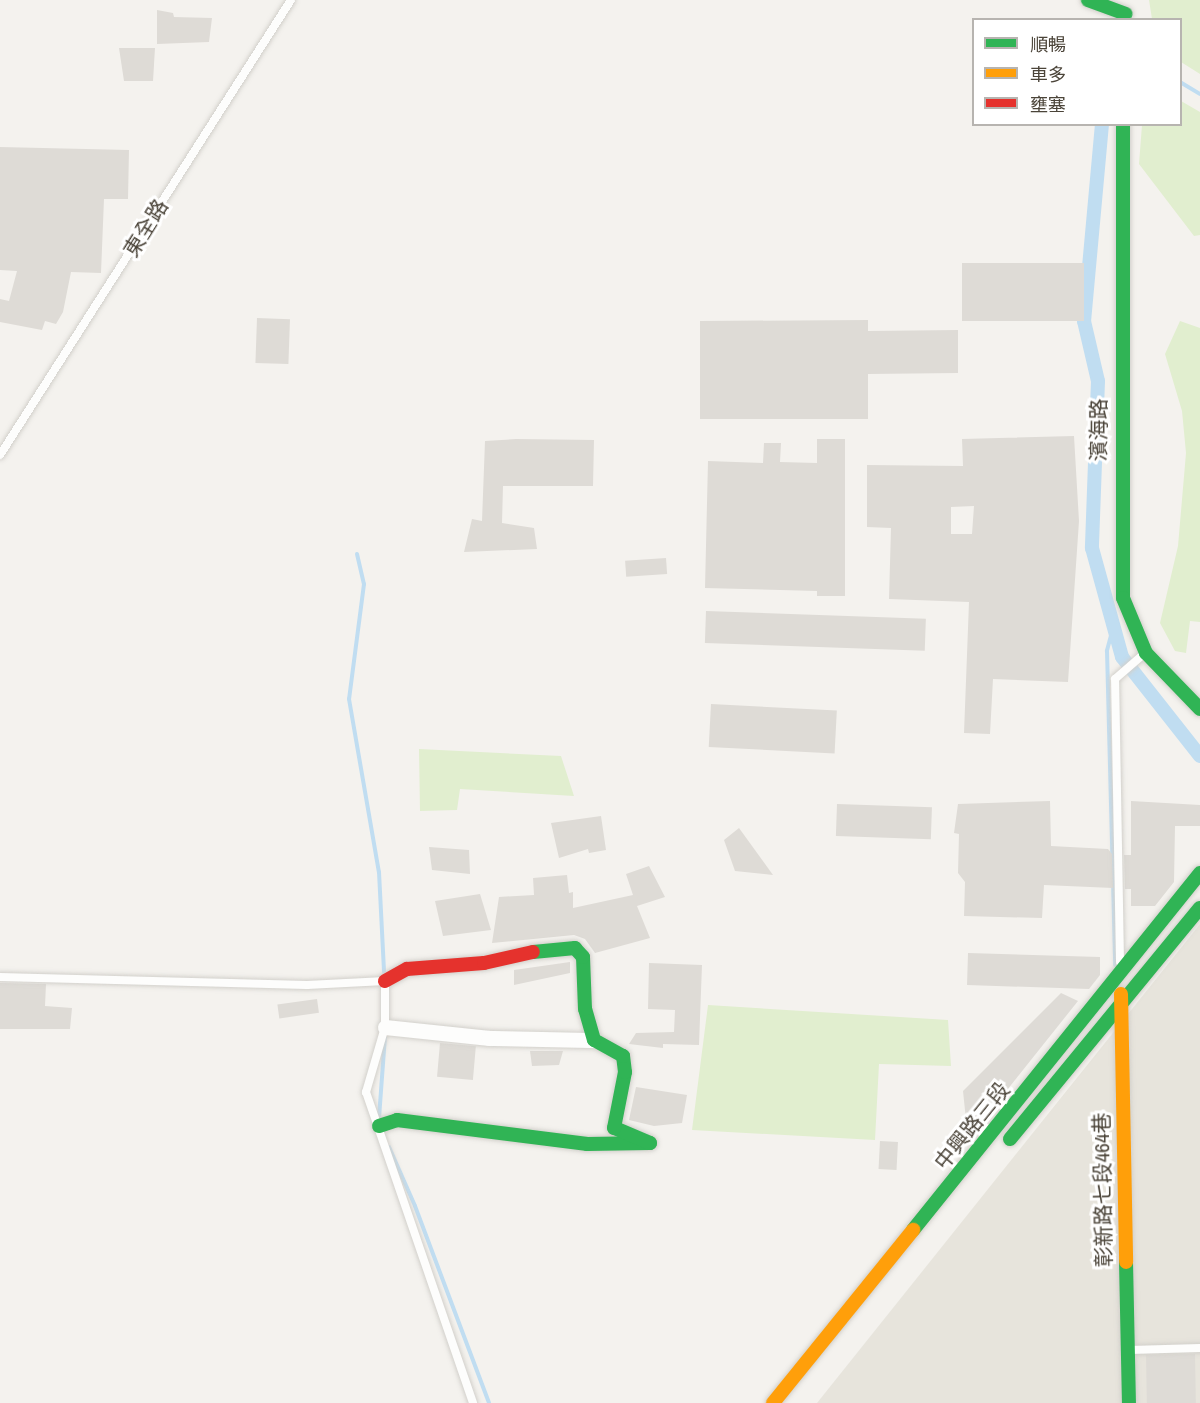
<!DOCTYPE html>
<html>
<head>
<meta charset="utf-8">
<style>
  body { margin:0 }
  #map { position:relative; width:1200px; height:1403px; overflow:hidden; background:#f4f2ee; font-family:"Archivo Narrow","Noto Sans TC",sans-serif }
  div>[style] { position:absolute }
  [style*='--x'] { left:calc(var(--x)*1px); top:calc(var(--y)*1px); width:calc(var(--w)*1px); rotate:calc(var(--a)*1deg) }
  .residential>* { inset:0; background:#e7e4dc }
  .green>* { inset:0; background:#e1eecf }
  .stream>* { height:4px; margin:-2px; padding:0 2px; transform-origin:2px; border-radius:2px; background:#c0ddf1 }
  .canal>* { height:14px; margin:-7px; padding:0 7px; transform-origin:7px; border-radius:7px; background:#c0ddf1 }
  .building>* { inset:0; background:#dedbd6; transform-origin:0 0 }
  .roads { filter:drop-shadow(0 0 2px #d2d0cb) drop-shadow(0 0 2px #d2d0cb) }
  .lane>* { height:8px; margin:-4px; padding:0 4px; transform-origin:4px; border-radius:4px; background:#fdfdfc }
  .street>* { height:15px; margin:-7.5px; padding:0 7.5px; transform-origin:7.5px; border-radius:7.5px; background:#fdfdfc }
  .fast>* { height:14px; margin:-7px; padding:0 7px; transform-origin:7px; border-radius:7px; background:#30b455 }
  .slow>* { height:14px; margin:-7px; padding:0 7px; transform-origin:7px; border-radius:7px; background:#ff9f0a }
  .jam>* { height:14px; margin:-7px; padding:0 7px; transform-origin:7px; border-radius:7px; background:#e5322d }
  span { translate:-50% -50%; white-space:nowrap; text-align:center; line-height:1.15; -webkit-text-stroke:6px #fff; paint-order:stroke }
  .street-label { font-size:21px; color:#4b4439 }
  .legend { position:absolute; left:972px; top:18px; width:210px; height:108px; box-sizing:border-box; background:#fff; border:2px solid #b7b4b0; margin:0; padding:8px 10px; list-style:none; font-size:18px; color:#4b4439 }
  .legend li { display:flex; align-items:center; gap:12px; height:30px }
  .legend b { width:30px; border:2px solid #b7b4b0 }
</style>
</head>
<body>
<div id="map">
  <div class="residential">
    <div style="clip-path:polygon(1200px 924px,1200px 1403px,817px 1403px)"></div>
  </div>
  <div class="green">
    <div style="clip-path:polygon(1149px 0,1200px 0,1200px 74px,1181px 62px,1180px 20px,1152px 19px)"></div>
    <div style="clip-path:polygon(1181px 101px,1200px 112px,1200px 235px,1194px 236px,1139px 164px,1142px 125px,1180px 124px)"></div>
    <div style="clip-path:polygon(1180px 321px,1200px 328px,1200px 622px,1190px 621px,1186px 653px,1175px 651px,1160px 623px,1178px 546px,1186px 453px,1182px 411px,1165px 354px)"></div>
    <div style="clip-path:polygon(419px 749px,561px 756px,574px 796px,460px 789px,457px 810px,420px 811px)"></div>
    <div style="clip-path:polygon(708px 1005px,948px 1020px,951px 1066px,879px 1064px,875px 1140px,692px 1130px)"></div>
  </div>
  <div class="stream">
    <div style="--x:1180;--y:82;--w:23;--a:31"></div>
    <div style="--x:357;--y:554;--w:31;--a:77"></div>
    <div style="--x:364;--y:584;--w:116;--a:97.4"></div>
    <div style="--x:349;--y:699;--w:176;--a:80.2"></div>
    <div style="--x:379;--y:872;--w:100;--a:87.1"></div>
    <div style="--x:1113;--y:628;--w:24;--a:105"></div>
    <div style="--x:1107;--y:651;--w:314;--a:88.5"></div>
    <div style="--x:379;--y:1118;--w:82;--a:-85.8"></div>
    <div style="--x:389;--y:1147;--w:64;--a:66.2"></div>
    <div style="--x:415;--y:1206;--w:210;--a:69.4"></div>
  </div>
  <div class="canal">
    <div style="--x:1102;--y:124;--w:198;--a:95.2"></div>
    <div style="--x:1084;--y:321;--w:62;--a:76.9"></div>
    <div style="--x:1098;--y:381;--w:167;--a:92.1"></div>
    <div style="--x:1092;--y:548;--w:113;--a:74.6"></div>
    <div style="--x:1122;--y:657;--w:126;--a:51.8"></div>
  </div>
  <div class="building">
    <div style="clip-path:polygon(157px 10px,173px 13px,174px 17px,212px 18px,209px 42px,157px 44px)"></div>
    <div style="clip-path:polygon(119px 48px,155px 48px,153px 81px,124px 81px)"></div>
    <div style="clip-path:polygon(0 147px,129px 150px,128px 199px,104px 199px,101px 273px,71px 272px,63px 312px,56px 324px,45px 321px,42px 330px,0 322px,0 299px,9px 301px,17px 271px,0 270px)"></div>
    <div style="left:1084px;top:263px;width:58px;height:122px;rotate:90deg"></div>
    <div style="left:257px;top:318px;width:33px;height:45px;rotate:2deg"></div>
    <div style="clip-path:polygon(868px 320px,868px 331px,958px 330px,958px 373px,868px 374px,868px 419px,700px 419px,700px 321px)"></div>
    <div style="clip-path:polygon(evenodd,1074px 436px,1079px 521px,1068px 682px,993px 679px,990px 734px,964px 733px,969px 602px,889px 599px,891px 528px,867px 527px,867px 465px,963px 466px,962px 439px,1074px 436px,974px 506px,972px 534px,951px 534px,951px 507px,974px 506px)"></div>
    <div style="clip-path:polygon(516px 439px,594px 440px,593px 486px,503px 486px,502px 523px,534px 528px,537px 549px,464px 552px,472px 519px,482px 521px,485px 441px)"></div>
    <div style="clip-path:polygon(817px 439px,845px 439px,845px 596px,817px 596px,817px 591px,705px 588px,708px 461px,763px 463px,764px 443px,781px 443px,780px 462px,817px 463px)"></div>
    <div style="left:666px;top:558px;width:16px;height:41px;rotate:86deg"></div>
    <div style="left:706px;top:611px;width:220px;height:32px;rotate:2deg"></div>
    <div style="left:711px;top:704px;width:126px;height:43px;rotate:3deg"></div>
    <div style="clip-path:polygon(1050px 801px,1051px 846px,1108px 849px,1112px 854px,1113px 888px,1044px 885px,1042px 918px,964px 916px,965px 882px,958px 873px,959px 834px,954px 833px,958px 804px)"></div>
    <div style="clip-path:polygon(1131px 801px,1200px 805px,1200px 826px,1175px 826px,1174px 882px,1155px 906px,1131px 906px,1131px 889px,1125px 889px,1124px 855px,1131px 855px)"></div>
    <div style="left:837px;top:804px;width:95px;height:32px;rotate:2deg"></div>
    <div style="clip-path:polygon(601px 816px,606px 850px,589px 853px,588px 849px,559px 858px,551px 823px)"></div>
    <div style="clip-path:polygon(739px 828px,773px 875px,735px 871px,724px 840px)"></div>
    <div style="clip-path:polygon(429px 847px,469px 850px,470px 874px,432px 870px)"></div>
    <div style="clip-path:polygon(649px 866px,665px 897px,637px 906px,650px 938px,595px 953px,585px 939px,574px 935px,492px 943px,499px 897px,534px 895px,533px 878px,567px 875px,569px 893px,573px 892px,573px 908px,633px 895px,626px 874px)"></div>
    <div style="clip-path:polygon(480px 894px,491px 930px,443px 936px,435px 901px)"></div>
    <div style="clip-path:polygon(968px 953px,1100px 957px,1100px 975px,1089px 989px,967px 985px)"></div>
    <div style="clip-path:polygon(570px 962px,570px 973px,514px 985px,514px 970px)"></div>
    <div style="clip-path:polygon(649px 963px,702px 965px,699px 1045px,663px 1044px,663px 1048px,629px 1044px,636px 1033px,674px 1032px,675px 1010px,648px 1009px)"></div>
    <div style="clip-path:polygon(0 983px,46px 984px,45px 1006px,72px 1008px,70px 1029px,0 1029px)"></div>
    <div style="clip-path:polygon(1061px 993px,1078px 1001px,968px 1139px,963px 1091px)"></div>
    <div style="left:317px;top:999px;width:14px;height:40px;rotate:82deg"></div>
    <div style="left:440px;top:1043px;width:36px;height:34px;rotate:5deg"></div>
    <div style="clip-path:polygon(530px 1051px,563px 1051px,559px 1065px,532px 1066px)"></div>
    <div style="clip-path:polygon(636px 1087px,687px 1095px,682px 1123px,654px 1126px,629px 1120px)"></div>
    <div style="left:880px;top:1141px;width:18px;height:28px;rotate:3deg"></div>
    <div style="left:1195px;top:1354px;width:49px;height:49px;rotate:89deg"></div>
  </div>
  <div class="roads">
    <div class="lane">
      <div style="--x:0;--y:455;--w:540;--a:-57.4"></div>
      <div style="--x:1120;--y:962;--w:283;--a:-91"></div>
      <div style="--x:1115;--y:679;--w:37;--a:-41"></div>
      <div style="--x:0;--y:977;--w:307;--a:1.5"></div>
      <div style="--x:307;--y:985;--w:78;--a:-2.9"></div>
      <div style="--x:385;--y:981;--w:46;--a:90"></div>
      <div style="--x:385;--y:1027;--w:68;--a:106.3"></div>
      <div style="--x:366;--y:1092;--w:329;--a:71"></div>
      <div style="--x:1130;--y:1350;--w:70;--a:-1.6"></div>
    </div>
    <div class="street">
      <div style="--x:385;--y:1027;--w:105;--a:6"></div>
      <div style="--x:489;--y:1038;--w:105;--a:1.1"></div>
    </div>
    <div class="fast">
      <div style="--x:1088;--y:0;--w:40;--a:20.2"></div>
      <div style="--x:1123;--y:124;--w:474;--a:90"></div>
      <div style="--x:1123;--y:598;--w:60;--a:67.3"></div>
      <div style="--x:1146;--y:653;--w:78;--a:46"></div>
      <div style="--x:379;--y:1126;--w:19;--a:-18"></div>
      <div style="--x:397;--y:1120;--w:192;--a:7.2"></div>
      <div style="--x:587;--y:1144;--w:63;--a:-0.9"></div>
      <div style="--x:650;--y:1143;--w:39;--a:-157"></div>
      <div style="--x:614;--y:1128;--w:57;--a:-78.9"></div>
      <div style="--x:625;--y:1072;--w:16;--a:-97"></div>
      <div style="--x:623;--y:1056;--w:33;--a:-151"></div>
      <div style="--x:594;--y:1040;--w:32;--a:-106"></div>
      <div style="--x:585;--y:1009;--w:52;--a:-92.2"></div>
      <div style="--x:583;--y:957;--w:12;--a:-132"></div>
      <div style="--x:575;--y:948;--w:42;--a:174.6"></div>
      <div style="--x:1010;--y:1139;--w:299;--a:-50.6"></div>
      <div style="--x:913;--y:1230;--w:458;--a:-51.2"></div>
      <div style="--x:1126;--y:1262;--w:141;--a:88.8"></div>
    </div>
    <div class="slow">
      <div style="--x:1121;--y:994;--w:268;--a:88.9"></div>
      <div style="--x:773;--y:1403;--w:223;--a:-51"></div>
    </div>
    <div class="jam">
      <div style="--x:385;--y:981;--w:25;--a:-29"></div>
      <div style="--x:407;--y:969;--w:77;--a:-4.5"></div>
      <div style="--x:484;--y:963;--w:50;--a:-12.7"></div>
    </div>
  </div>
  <div class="street-label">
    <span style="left:146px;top:228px;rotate:-58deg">東全路</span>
    <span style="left:1099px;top:430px;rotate:-90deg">濱海路</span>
    <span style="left:972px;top:1126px;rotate:-51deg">中興路三段</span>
    <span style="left:1103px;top:1190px;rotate:-91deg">彰新路七段464巷</span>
  </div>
  <ul class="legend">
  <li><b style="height:8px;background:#30b455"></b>順暢</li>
  <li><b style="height:8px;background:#ff9f0a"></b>車多</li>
  <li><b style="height:8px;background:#e5322d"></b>壅塞</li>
  </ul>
</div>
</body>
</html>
